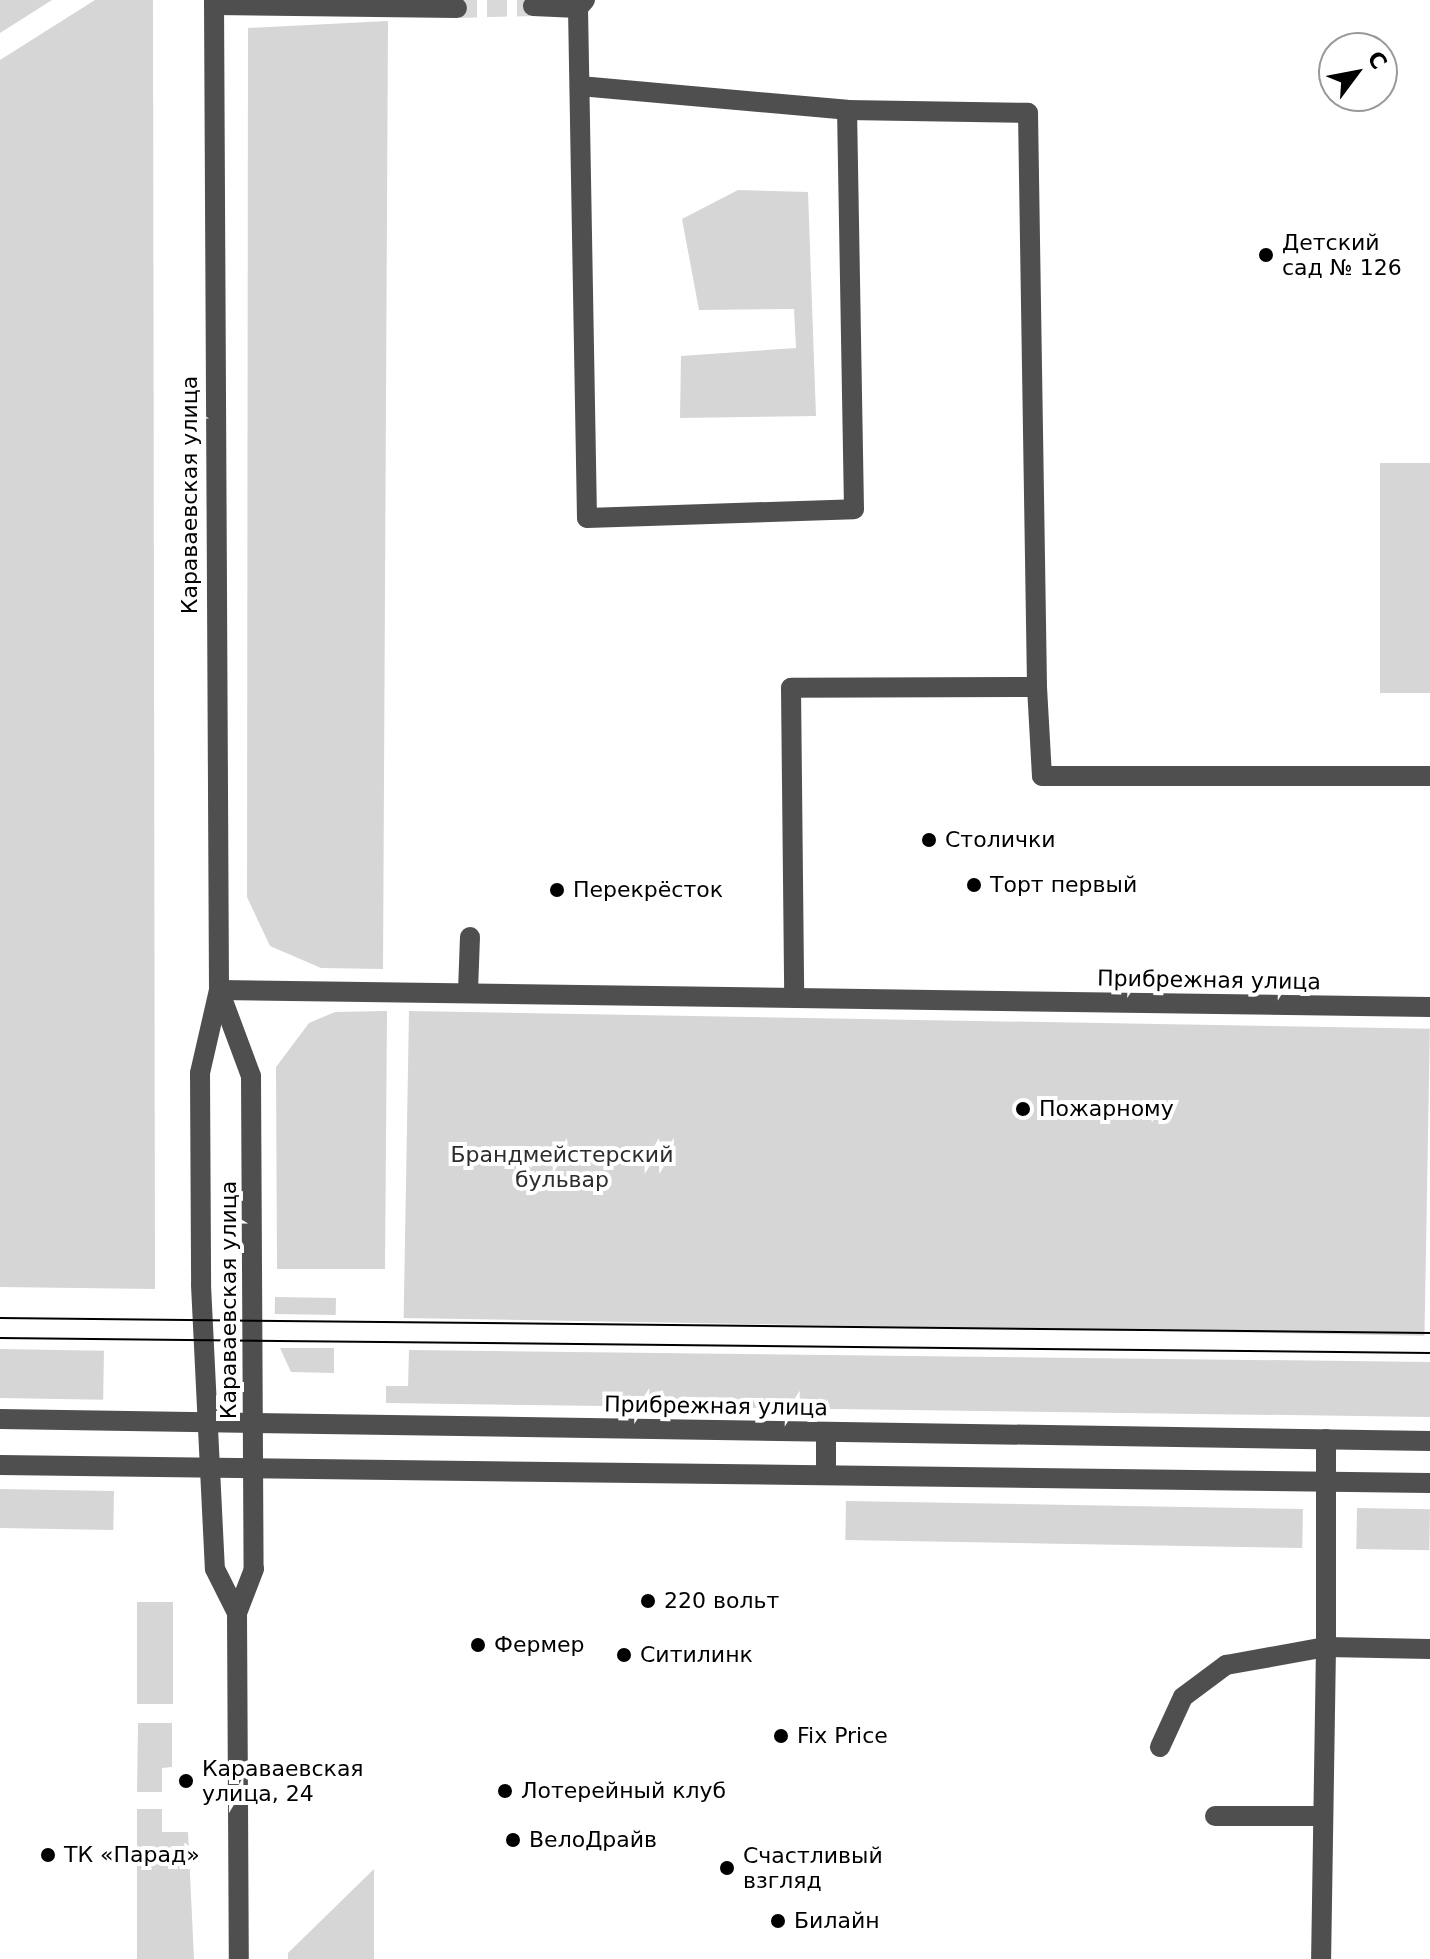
<!DOCTYPE html>
<html>
<head>
<meta charset="utf-8">
<style>
  body { margin:0 }
  #map { position:relative; width:1430px; height:1959px; overflow:hidden; background:#fff; font-family:"DejaVu Sans",sans-serif }
  div>[style] { position:absolute }
  [style*='--x'] { left:calc(var(--x)*1px); top:calc(var(--y)*1px); width:calc(var(--w)*1px); rotate:calc(var(--a)*1deg) }
  .green>* { inset:0; background:#d6d6d6; transform-origin:0 0 }
  .minor-tunnel>* { height:20px; margin-top:-10px; transform-origin:0; background:repeating-linear-gradient(90deg,#d9d9d9 0 20px,transparent 0 30px) }
  .minor>* { height:20px; margin:-10px; padding:0 10px; transform-origin:10px; border-radius:10px; background:#4f4f4f }
  .tram>* { height:2px; margin:-1px; padding:0 1px; transform-origin:1px; border-radius:1px; background:#000 }
  .dots>* { width:22px; height:22px; translate:-50% -50%; box-sizing:border-box; border:4px solid #fff; border-radius:50% }
  span { translate:-50% -50%; white-space:nowrap; text-align:center; line-height:1.15; -webkit-text-stroke:8px #fff; paint-order:stroke }
  .poi-label { font-size:22px; color:#000 }
  .left { translate:0 -50%; text-align:left }
  .street-label { font-size:22px; color:#000 }
  .park-label { font-size:22px; color:#2d2d2d }
  .north { position:absolute; left:1318px; top:32px; width:80px; height:80px; box-sizing:border-box; background:#fff; border:2px solid #999; border-radius:50%; rotate:58deg; font-size:22px; font-weight:700; line-height:32px; text-align:center; color:#000 }
  .north::after { content:''; display:block; margin:auto; width:28px; height:36px; background:#000; clip-path:polygon(50% 0,100% 100%,50% 72%,0 100%) }
</style>
</head>
<body>
<div id="map">
  <div class="green">
    <div style="clip-path:polygon(0 0,52px 0,0 33px)"></div>
    <div style="clip-path:polygon(95px 0,153px 0,155px 1289px,0 1287px,0 60px)"></div>
    <div style="clip-path:polygon(388px 21px,383px 969px,321px 968px,270px 946px,247px 897px,248px 28px)"></div>
    <div style="clip-path:polygon(738px 190px,808px 192px,816px 416px,680px 418px,681px 356px,796px 348px,794px 309px,699px 310px,682px 219px)"></div>
    <div style="left:1380px;top:463px;width:50px;height:230px"></div>
    <div style="clip-path:polygon(387px 1011px,385px 1269px,277px 1269px,276px 1067px,309px 1023px,335px 1012px)"></div>
    <div style="left:409px;top:1011px;width:1021px;height:307px;rotate:1deg"></div>
    <div style="left:275px;top:1297px;width:61px;height:17px;rotate:1deg"></div>
    <div style="clip-path:polygon(280px 1348px,334px 1348px,334px 1373px,291px 1372px)"></div>
    <div style="left:0;top:1349px;width:104px;height:49px;rotate:1deg"></div>
    <div style="clip-path:polygon(409px 1350px,1430px 1362px,1430px 1417px,386px 1403px,386px 1386px,408px 1386px)"></div>
    <div style="left:0;top:1489px;width:114px;height:39px;rotate:1deg"></div>
    <div style="left:846px;top:1501px;width:457px;height:39px;rotate:1deg"></div>
    <div style="left:1357px;top:1508px;width:73px;height:41px;rotate:1deg"></div>
    <div style="left:137px;top:1602px;width:36px;height:102px"></div>
    <div style="clip-path:polygon(138px 1723px,172px 1723px,172px 1767px,162px 1768px,162px 1792px,137px 1792px)"></div>
    <div style="clip-path:polygon(137px 1809px,162px 1809px,162px 1832px,188px 1832px,194px 1959px,137px 1959px)"></div>
    <div style="clip-path:polygon(374px 1869px,374px 1959px,288px 1959px,288px 1953px)"></div>
  </div>
  <div class="minor-tunnel">
    <div style="--x:457;--y:8;--w:76;--a:-1.5"></div>
  </div>
  <div class="minor">
    <div style="--x:214;--y:0;--w:990;--a:89.71"></div>
    <div style="--x:219;--y:990;--w:85;--a:102.9"></div>
    <div style="--x:200;--y:1073;--w:212;--a:89.7"></div>
    <div style="--x:201;--y:1285;--w:284;--a:87.2"></div>
    <div style="--x:215;--y:1569;--w:49;--a:63.4"></div>
    <div style="--x:585;--y:0;--w:11;--a:131"></div>
    <div style="--x:578;--y:8;--w:510;--a:88.99"></div>
    <div style="--x:587;--y:518;--w:267;--a:-1.9"></div>
    <div style="--x:854;--y:509;--w:399;--a:-91"></div>
    <div style="--x:847;--y:110;--w:181;--a:0.9"></div>
    <div style="--x:1028;--y:113;--w:574;--a:89.1"></div>
    <div style="--x:1037;--y:687;--w:246;--a:179.8"></div>
    <div style="--x:791;--y:688;--w:308;--a:89.4"></div>
    <div style="--x:214;--y:5;--w:243;--a:0.7"></div>
    <div style="--x:533;--y:6;--w:45;--a:2.5"></div>
    <div style="--x:580;--y:86;--w:268;--a:5.1"></div>
    <div style="--x:1037;--y:687;--w:89;--a:86.8"></div>
    <div style="--x:1042;--y:776;--w:388;--a:0"></div>
    <div style="--x:219;--y:990;--w:1211;--a:0.8"></div>
    <div style="--x:219;--y:990;--w:92;--a:69.6"></div>
    <div style="--x:251;--y:1076;--w:493;--a:89.7"></div>
    <div style="--x:254;--y:1569;--w:47;--a:111.1"></div>
    <div style="--x:237;--y:1613;--w:346;--a:89.7"></div>
    <div style="--x:468;--y:991;--w:54;--a:-87.9"></div>
    <div style="--x:0;--y:1419;--w:1430;--a:0.88"></div>
    <div style="--x:1326;--y:1439;--w:208;--a:90"></div>
    <div style="--x:1326;--y:1647;--w:104;--a:1.1"></div>
    <div style="--x:0;--y:1465;--w:1430;--a:0.72"></div>
    <div style="--x:826;--y:1475;--w:42;--a:-90"></div>
    <div style="--x:1160;--y:1747;--w:55;--a:-65.3"></div>
    <div style="--x:1183;--y:1697;--w:54;--a:-36.7"></div>
    <div style="--x:1226;--y:1665;--w:102;--a:-10.2"></div>
    <div style="--x:1326;--y:1647;--w:312;--a:90.9"></div>
    <div style="--x:1215;--y:1816;--w:108;--a:0"></div>
  </div>
  <div class="tram">
    <div style="--x:0;--y:1318;--w:1430;--a:0.6"></div>
    <div style="--x:0;--y:1338;--w:1430;--a:0.6"></div>
  </div>
  <div class="dots">
    <div style="left:1266px;top:255px;background:#000"></div>
    <div style="left:929px;top:840px;background:#000"></div>
    <div style="left:974px;top:885px;background:#000"></div>
    <div style="left:557px;top:890px;background:#000"></div>
    <div style="left:1023px;top:1109px;background:#000"></div>
    <div style="left:648px;top:1601px;background:#000"></div>
    <div style="left:478px;top:1645px;background:#000"></div>
    <div style="left:624px;top:1655px;background:#000"></div>
    <div style="left:781px;top:1736px;background:#000"></div>
    <div style="left:186px;top:1781px;background:#000"></div>
    <div style="left:505px;top:1791px;background:#000"></div>
    <div style="left:513px;top:1840px;background:#000"></div>
    <div style="left:48px;top:1855px;background:#000"></div>
    <div style="left:727px;top:1868px;background:#000"></div>
    <div style="left:778px;top:1921px;background:#000"></div>
  </div>
  <div class="poi-label">
    <span class="left" style="left:1282px;top:255px">Детский<br>сад № 126</span>
    <span class="left" style="left:945px;top:840px">Столички</span>
    <span class="left" style="left:990px;top:885px">Торт первый</span>
    <span class="left" style="left:573px;top:890px">Перекрёсток</span>
    <span class="left" style="left:1039px;top:1109px">Пожарному</span>
    <span class="left" style="left:664px;top:1601px">220 вольт</span>
    <span class="left" style="left:494px;top:1645px">Фермер</span>
    <span class="left" style="left:640px;top:1655px">Ситилинк</span>
    <span class="left" style="left:797px;top:1736px">Fix Price</span>
    <span class="left" style="left:202px;top:1781px">Караваевская<br>улица, 24</span>
    <span class="left" style="left:521px;top:1791px">Лотерейный клуб</span>
    <span class="left" style="left:529px;top:1840px">ВелоДрайв</span>
    <span class="left" style="left:64px;top:1855px">ТК «Парад»</span>
    <span class="left" style="left:743px;top:1868px">Счастливый<br>взгляд</span>
    <span class="left" style="left:794px;top:1921px">Билайн</span>
  </div>
  <div class="street-label">
    <span style="left:190px;top:495px;rotate:-90deg">Караваевская улица</span>
    <span style="left:1209px;top:980px;rotate:1deg">Прибрежная улица</span>
    <span style="left:229px;top:1300px;rotate:-90deg">Караваевская улица</span>
    <span style="left:716px;top:1406px;rotate:1deg">Прибрежная улица</span>
  </div>
  <div class="park-label">
    <span style="left:562px;top:1167px">Брандмейстерский<br>бульвар</span>
  </div>
  <div class="north">С</div>
</div>
</body>
</html>
